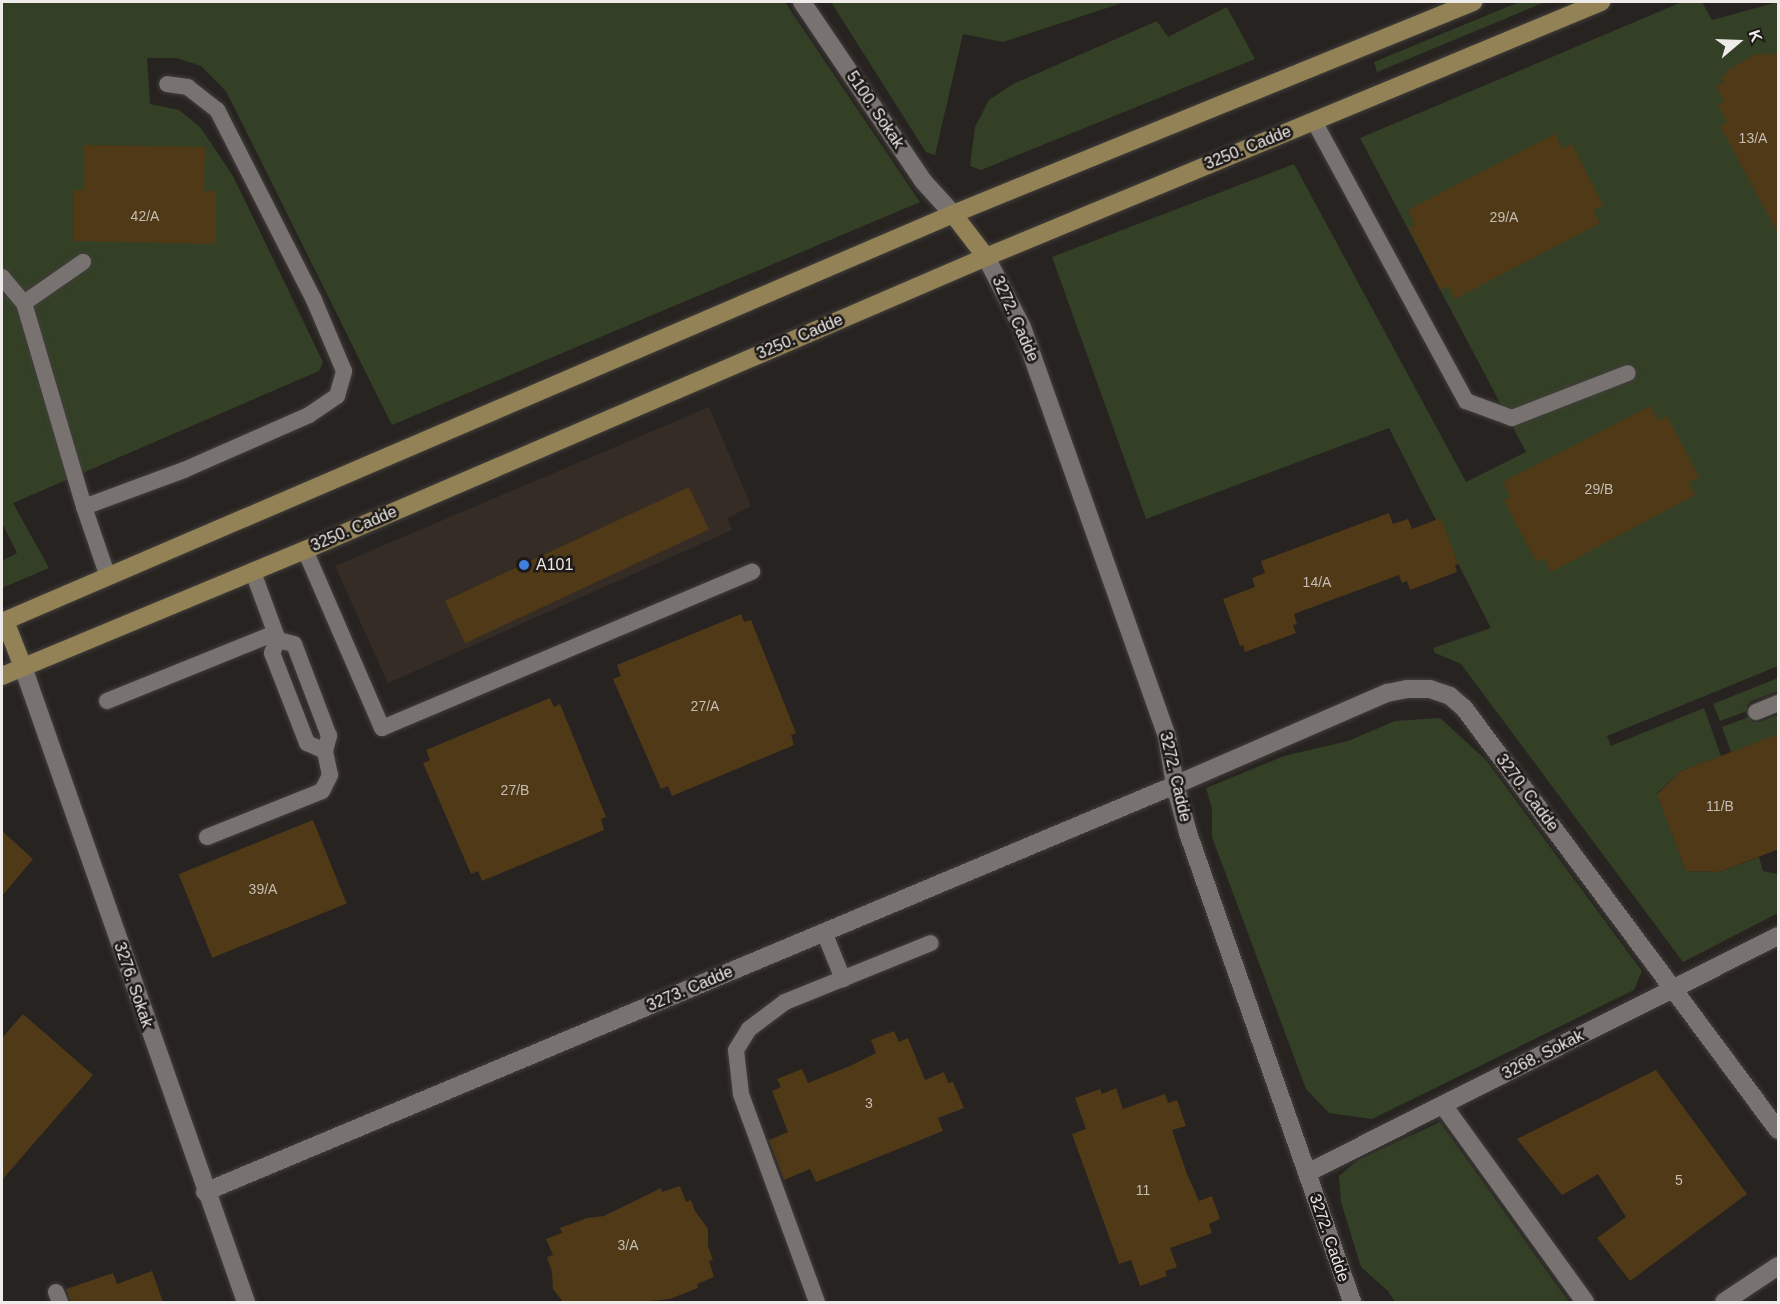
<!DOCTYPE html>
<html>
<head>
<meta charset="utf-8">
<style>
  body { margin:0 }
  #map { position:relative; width:1780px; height:1304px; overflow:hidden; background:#272321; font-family:Helvetica,sans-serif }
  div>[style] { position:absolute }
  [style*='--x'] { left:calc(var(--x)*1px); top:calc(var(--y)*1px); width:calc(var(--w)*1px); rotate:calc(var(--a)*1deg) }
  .built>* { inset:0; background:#352c26 }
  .green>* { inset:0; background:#334025 }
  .building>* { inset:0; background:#4f3917; transform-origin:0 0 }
  .roads { filter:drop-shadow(0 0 2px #413e3b) drop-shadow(0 0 2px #413e3b) }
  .lane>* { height:16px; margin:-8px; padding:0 8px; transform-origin:8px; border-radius:8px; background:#787370 }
  .street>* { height:18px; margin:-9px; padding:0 9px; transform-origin:9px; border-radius:9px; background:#787370 }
  .secondary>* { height:18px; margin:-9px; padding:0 9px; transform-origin:9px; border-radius:9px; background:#928256 }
  .dots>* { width:16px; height:16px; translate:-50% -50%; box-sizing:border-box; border:3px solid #1e1a18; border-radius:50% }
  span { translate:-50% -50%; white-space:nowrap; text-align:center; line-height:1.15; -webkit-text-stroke:5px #1e1a18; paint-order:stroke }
  .number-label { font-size:14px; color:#c6beb4 }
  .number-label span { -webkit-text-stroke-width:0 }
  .street-label { font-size:16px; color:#eeebe9 }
  .poi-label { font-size:16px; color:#eeebe9 }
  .left { translate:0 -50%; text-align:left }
  .frame { position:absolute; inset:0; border:3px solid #eeebe9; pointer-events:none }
  .north { position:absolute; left:1708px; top:12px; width:60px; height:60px; -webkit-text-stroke:4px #1e1a18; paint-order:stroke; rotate:71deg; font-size:16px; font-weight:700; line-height:24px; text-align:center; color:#eeebe9 }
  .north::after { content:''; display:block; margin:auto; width:21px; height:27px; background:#eeebe9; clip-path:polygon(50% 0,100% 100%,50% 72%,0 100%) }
</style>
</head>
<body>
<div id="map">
  <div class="built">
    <div style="clip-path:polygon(709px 407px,751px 506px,727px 518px,732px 530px,388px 683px,335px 566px)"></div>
  </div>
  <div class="green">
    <div style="clip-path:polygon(2px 2px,785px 2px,920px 202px,392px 425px,226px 91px,201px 66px,177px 58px,147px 58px,150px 104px,179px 110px,200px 127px,233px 176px,323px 362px,319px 371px,13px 503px,49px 568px,2px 588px,2px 561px,17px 553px,2px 523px)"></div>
    <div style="clip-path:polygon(831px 2px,1125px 2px,1003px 42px,963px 34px,935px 155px,926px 152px)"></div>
    <div style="clip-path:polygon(1519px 2px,1545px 2px,1377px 72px,1374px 62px)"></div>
    <div style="clip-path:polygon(1682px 2px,1702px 2px,1712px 20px,1778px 2px,1778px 666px,1607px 736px,1611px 746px,1704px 708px,1721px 756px,1681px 771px,1657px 793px,1686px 871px,1719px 872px,1759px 857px,1763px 871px,1778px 874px,1778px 913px,1683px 962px,1461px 664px,1435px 653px,1433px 648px,1491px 628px,1389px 428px,1146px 519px,1052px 257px,1294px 164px,1466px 482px,1526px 452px,1360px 138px)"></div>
    <div style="clip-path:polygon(1227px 7px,1255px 59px,981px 170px,970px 166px,975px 127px,989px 100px,1013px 84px,1157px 21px,1168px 37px)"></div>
    <div style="clip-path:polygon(1778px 678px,1778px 691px,1751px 701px,1747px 706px,1747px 711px,1720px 721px,1713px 704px)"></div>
    <div style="clip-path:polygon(1778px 715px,1778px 737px,1731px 752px,1722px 727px,1749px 717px,1753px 722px,1760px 722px)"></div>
    <div style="clip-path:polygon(1440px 718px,1486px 760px,1642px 971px,1634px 990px,1372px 1119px,1329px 1113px,1306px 1089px,1212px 837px,1212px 809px,1206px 788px,1284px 756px,1348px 741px,1395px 721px)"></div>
    <div style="clip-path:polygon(1440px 1122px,1569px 1302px,1395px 1302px,1388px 1291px,1361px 1267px,1341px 1202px,1339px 1176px,1358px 1160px)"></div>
  </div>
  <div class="building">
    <div style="clip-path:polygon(1779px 51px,1779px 235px,1720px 126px,1727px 122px,1718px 105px,1724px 101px,1716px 86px,1724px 82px,1721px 78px,1727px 74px,1726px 71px,1758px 53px,1759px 56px,1766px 52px,1768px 56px)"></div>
    <div style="clip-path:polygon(1555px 134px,1562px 149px,1572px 144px,1603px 205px,1593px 210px,1600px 223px,1455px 299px,1448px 286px,1440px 290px,1409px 228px,1415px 225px,1408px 210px)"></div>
    <div style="clip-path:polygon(84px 145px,205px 147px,204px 191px,216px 191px,216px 244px,73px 241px,74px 190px,84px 190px)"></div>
    <div style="clip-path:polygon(1650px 406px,1658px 421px,1667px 416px,1699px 477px,1688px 482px,1695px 495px,1551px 572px,1544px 558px,1536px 562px,1504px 500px,1511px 497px,1503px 482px)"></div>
    <div style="left:689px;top:487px;width:47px;height:269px;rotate:65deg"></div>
    <div style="clip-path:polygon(1389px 513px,1393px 524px,1408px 519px,1412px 529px,1441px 518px,1458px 564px,1455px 565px,1457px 572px,1410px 590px,1407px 581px,1402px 583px,1399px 575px,1294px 614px,1297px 624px,1293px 625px,1296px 633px,1245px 652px,1243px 645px,1240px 646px,1223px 599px,1255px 587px,1252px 578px,1265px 573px,1261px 561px)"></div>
    <div style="clip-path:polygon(741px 614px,744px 622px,751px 620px,796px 733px,791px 735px,794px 745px,672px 796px,668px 786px,661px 789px,613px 679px,621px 676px,617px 665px)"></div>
    <div style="clip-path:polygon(550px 698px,554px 707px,560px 704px,606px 817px,601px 819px,604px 830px,482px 881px,478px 871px,471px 874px,423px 763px,430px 760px,426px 750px)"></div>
    <div style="clip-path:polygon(1779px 734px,1779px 849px,1719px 872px,1686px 871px,1657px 794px,1681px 771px)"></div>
    <div style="left:313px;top:820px;width:90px;height:145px;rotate:68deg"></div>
    <div style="clip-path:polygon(2px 831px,33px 859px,2px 896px)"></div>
    <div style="clip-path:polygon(23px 1014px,93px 1075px,2px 1180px,2px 1038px)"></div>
    <div style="clip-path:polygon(894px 1031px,899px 1042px,908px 1038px,925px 1080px,944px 1072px,948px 1083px,953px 1082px,964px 1108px,938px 1118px,943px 1131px,816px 1182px,810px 1169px,784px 1180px,769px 1140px,788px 1132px,772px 1091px,781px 1087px,777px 1079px,802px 1069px,808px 1083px,850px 1066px,876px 1053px,871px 1040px)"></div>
    <div style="clip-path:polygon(1656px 1070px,1747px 1194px,1630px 1281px,1597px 1238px,1626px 1217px,1598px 1174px,1562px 1195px,1517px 1139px)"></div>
    <div style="clip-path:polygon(1116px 1088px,1123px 1109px,1165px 1094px,1168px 1103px,1177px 1100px,1186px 1126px,1172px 1130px,1187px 1174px,1199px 1201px,1212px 1196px,1220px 1219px,1209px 1224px,1212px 1233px,1170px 1248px,1177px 1267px,1165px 1271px,1167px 1276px,1140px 1286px,1131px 1260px,1119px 1264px,1072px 1134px,1086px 1129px,1075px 1098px,1100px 1089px,1102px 1094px)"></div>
    <div style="clip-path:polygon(680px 1186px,686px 1202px,691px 1200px,695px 1211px,708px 1229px,708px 1246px,713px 1260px,709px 1261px,714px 1277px,697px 1284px,698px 1288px,670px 1299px,641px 1302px,563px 1302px,553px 1289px,552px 1272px,547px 1257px,553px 1255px,546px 1239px,562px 1233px,560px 1228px,587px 1218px,604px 1216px,661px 1188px,662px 1192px)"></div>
    <div style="clip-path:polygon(152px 1271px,163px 1302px,70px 1302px,66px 1289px,113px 1273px,117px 1284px)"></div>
  </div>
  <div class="roads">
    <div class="lane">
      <div style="--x:1314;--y:121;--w:319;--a:61.5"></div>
      <div style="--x:1466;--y:401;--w:49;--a:20.3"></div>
      <div style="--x:1512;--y:418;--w:124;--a:-21.2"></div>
      <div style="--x:2;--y:277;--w:34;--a:50"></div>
      <div style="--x:24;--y:303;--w:213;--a:73.6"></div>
      <div style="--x:24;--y:303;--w:72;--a:-34.8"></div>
      <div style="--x:305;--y:550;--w:194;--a:66.6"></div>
      <div style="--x:382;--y:728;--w:402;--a:-22.9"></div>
      <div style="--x:108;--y:577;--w:74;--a:-108.9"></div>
      <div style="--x:84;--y:507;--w:107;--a:-20.3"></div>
      <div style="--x:184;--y:470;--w:137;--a:-23.7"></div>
      <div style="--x:309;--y:415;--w:34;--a:-34"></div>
      <div style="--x:337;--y:396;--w:26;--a:-74"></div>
      <div style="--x:344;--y:371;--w:77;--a:-112.9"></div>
      <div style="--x:314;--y:300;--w:213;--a:-117"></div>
      <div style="--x:217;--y:110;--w:37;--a:-142"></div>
      <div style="--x:188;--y:87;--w:21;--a:-172"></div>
      <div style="--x:278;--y:640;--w:14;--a:115"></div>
      <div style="--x:272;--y:653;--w:97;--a:68.7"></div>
      <div style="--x:307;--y:743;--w:20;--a:24"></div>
      <div style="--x:107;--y:701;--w:181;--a:-22"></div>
      <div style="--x:1756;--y:712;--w:24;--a:-22"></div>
      <div style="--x:207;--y:837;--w:124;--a:-21.8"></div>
      <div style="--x:322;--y:791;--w:18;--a:-63"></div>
      <div style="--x:330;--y:775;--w:25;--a:-102"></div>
      <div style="--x:325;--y:751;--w:16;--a:-75"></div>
      <div style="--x:329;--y:736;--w:98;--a:-110.8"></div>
      <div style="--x:294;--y:644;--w:16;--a:-166"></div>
      <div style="--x:278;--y:640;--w:72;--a:-110.2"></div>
      <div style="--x:824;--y:932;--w:51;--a:68"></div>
      <div style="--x:56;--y:1292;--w:11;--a:68"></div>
      <div style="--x:817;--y:1302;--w:221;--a:-110.1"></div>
      <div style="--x:741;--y:1094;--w:44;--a:-96.5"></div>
      <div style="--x:736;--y:1050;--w:25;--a:-58"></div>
      <div style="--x:749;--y:1029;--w:45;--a:-36.9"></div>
      <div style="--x:785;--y:1002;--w:157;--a:-22"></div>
    </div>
    <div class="street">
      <div style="--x:802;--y:2;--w:217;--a:55.9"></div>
      <div style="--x:924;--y:182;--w:43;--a:47.8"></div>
      <div style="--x:986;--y:257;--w:79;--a:62.8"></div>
      <div style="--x:1022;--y:327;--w:435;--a:70.5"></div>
      <div style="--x:1167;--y:737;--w:49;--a:80.5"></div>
      <div style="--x:1175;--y:785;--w:50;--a:74.8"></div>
      <div style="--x:1188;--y:833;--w:497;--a:70.7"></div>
      <div style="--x:23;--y:667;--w:673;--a:70.65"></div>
      <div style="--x:1443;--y:1105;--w:243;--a:54.2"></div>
      <div style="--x:1307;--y:1173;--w:527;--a:-26.71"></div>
      <div style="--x:205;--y:1192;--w:1052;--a:-22.76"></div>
      <div style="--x:1175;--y:785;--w:231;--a:-23.5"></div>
      <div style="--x:1387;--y:693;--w:20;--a:-11"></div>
      <div style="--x:1407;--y:689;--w:23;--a:0"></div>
      <div style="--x:1430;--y:689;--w:21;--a:19"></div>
      <div style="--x:1450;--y:696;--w:18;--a:41"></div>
      <div style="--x:1464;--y:708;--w:526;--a:53.35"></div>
      <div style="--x:1724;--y:1302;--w:65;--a:-33.7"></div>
    </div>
    <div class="secondary">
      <div style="--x:953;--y:214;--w:54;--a:52.5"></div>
      <div style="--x:5;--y:621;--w:49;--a:68.6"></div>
      <div style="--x:2;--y:622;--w:1035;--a:-23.22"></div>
      <div style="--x:953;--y:214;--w:562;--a:-22.18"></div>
      <div style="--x:2;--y:676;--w:328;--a:-22.6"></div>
      <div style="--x:305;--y:550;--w:741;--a:-23.28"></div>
      <div style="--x:986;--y:257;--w:666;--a:-22.52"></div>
    </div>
  </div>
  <div class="dots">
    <div style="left:524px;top:565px;background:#3f7fe0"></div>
  </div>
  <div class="number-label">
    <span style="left:1753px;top:138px">13/A</span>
    <span style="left:145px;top:216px">42/A</span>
    <span style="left:1504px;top:217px">29/A</span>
    <span style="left:1599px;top:489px">29/B</span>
    <span style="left:1317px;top:582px">14/A</span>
    <span style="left:705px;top:706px">27/A</span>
    <span style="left:515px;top:790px">27/B</span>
    <span style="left:1720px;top:806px">11/B</span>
    <span style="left:263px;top:889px">39/A</span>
    <span style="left:869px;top:1103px">3</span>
    <span style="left:1679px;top:1180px">5</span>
    <span style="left:1143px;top:1190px">11</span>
    <span style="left:628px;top:1245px">3/A</span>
  </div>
  <div class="street-label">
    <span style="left:875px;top:110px;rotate:56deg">5100. Sokak</span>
    <span style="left:1248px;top:148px;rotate:-22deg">3250. Cadde</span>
    <span style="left:1015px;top:319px;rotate:66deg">3272. Cadde</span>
    <span style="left:800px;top:337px;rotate:-23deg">3250. Cadde</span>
    <span style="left:354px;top:529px;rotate:-23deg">3250. Cadde</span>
    <span style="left:1175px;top:777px;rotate:77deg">3272. Cadde</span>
    <span style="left:1527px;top:793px;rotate:53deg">3270. Cadde</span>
    <span style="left:133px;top:985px;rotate:71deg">3276. Sokak</span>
    <span style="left:690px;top:989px;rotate:-23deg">3273. Cadde</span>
    <span style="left:1543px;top:1055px;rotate:-27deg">3268. Sokak</span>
    <span style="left:1329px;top:1238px;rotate:71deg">3272. Cadde</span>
  </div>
  <div class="poi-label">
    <span class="left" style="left:536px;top:565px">A101</span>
  </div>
  <div class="frame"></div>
  <div class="north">K</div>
</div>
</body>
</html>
